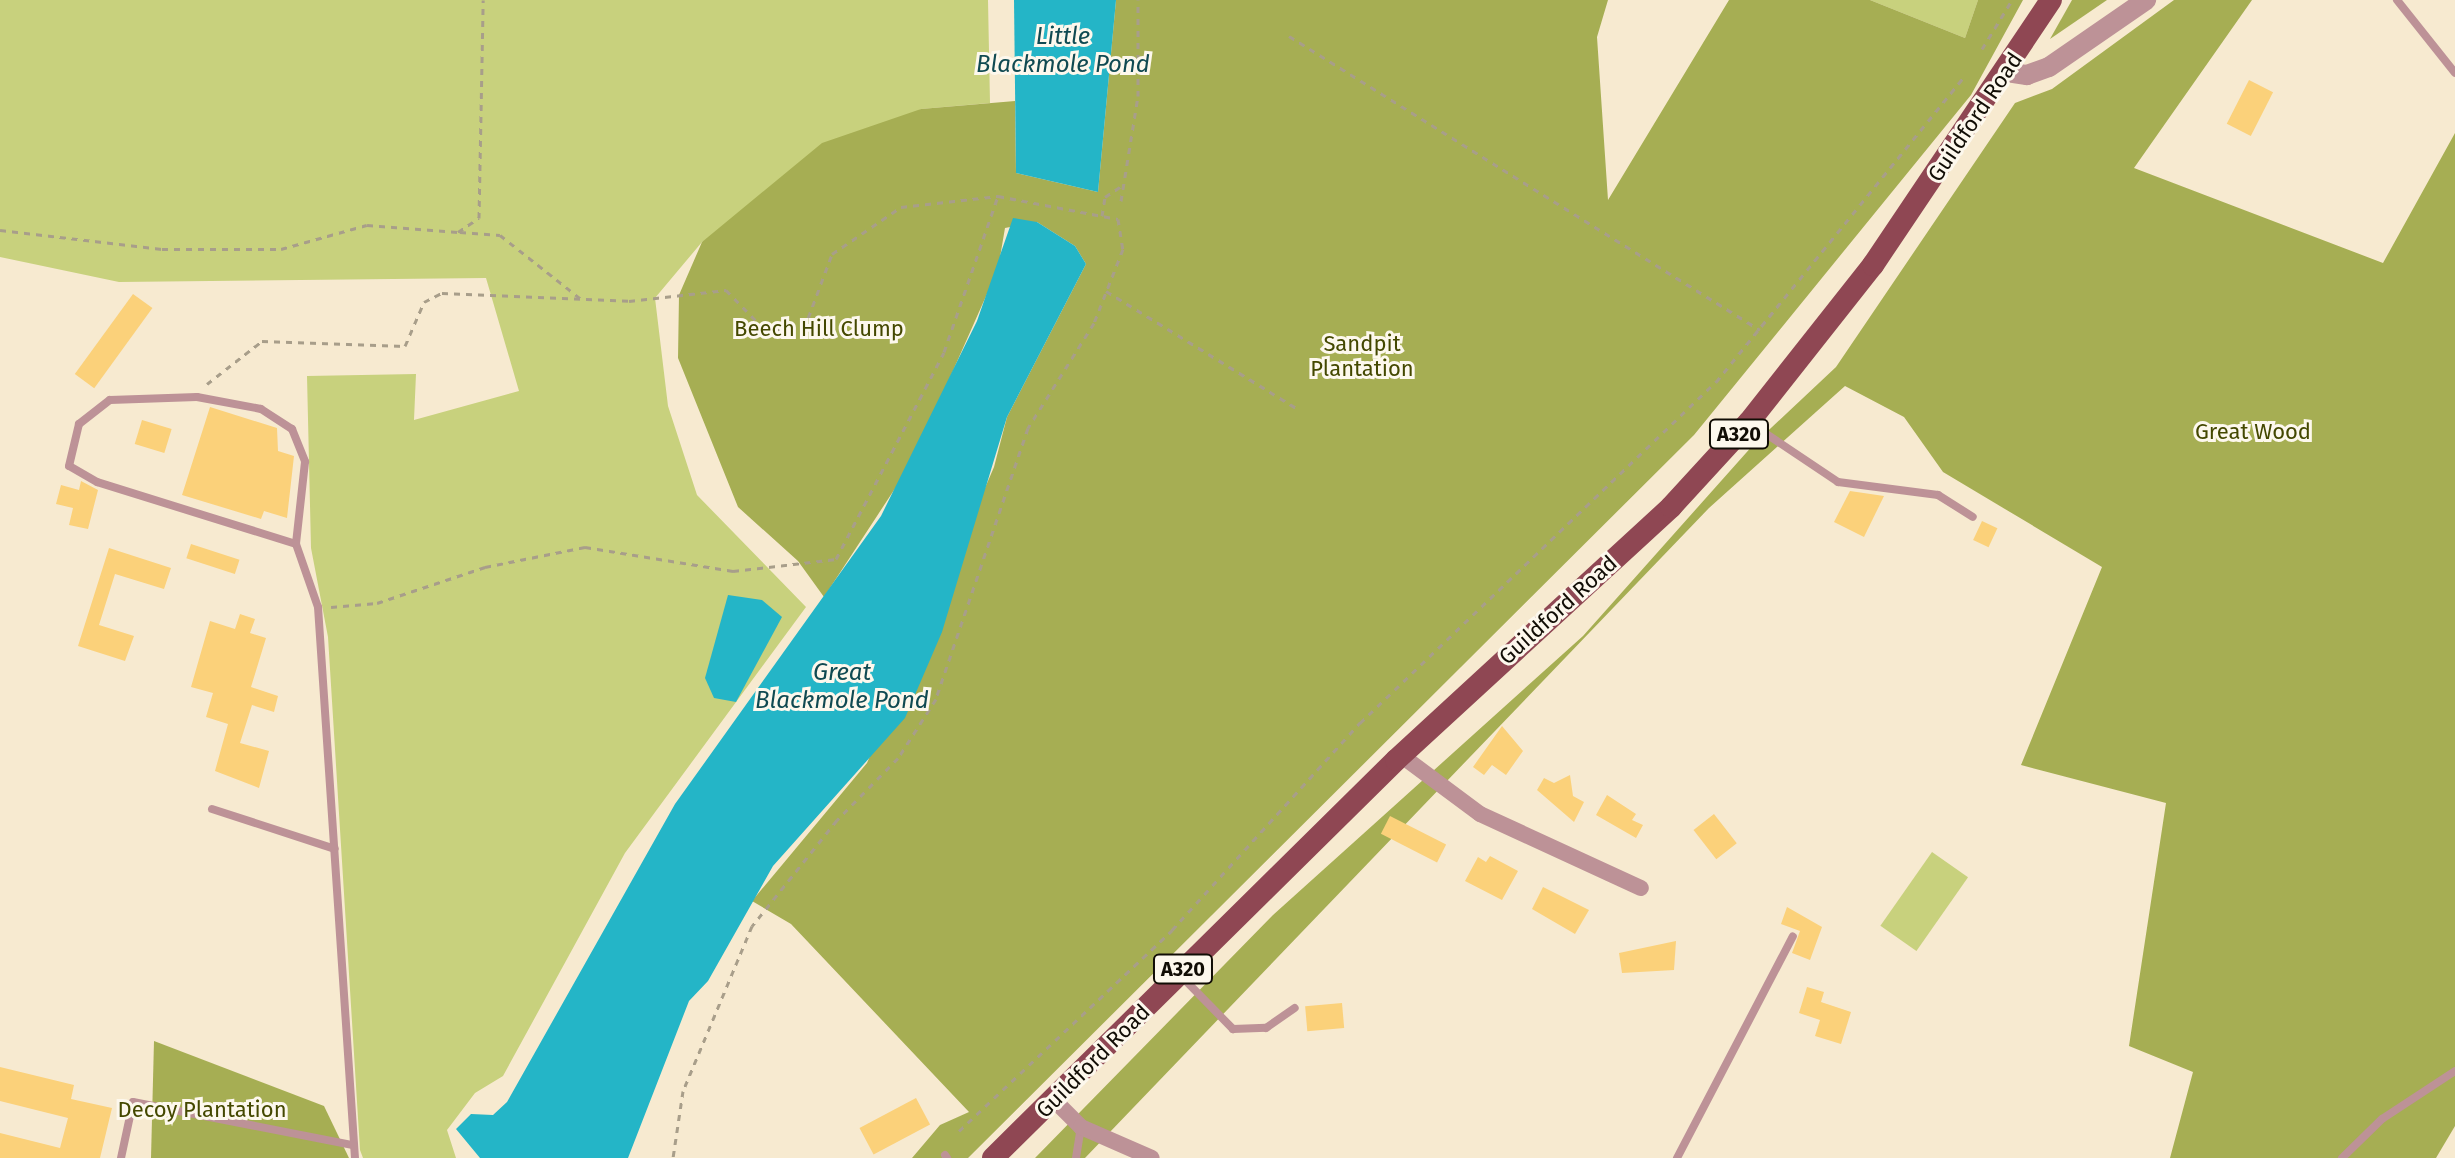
<!DOCTYPE html>
<html>
<head>
<meta charset="utf-8">
<style>
  body { margin:0 }
  #map { position:relative; width:2455px; height:1158px; overflow:hidden; background:#f7ead0; font-family:"Fira Sans",sans-serif }
  div>[style] { position:absolute }
  [style*='--x'] { left:calc(var(--x)*1px); top:calc(var(--y)*1px); width:calc(var(--w)*1px); rotate:calc(var(--a)*1deg) }
  .green>* { inset:0; background:#c8d17d; transform-origin:0 0 }
  .forest>* { inset:0; background:#a6ae53 }
  .water>* { inset:0; background:#24b5c7 }
  .building>* { inset:0; background:#fbd17a; transform-origin:0 0 }
  .path>* { height:3px; margin-top:-1.5px; transform-origin:0; background:repeating-linear-gradient(90deg,#a89e8a 0 6px,transparent 0 12px) }
  .service>* { height:8px; margin:-4px; padding:0 4px; transform-origin:4px; border-radius:4px; background:#bd9297 }
  .minor>* { height:16px; margin:-8px; padding:0 8px; transform-origin:8px; border-radius:8px; background:#bd9297 }
  .tertiary>* { height:20px; margin:-10px; padding:0 10px; transform-origin:10px; border-radius:10px; background:#bd9297 }
  .primary>* { height:22px; margin:-11px; padding:0 11px; transform-origin:11px; border-radius:11px; background:#8f4753 }
  span { translate:-50% -50%; white-space:nowrap; text-align:center; line-height:1.15; -webkit-text-stroke:6px #fdf8ed; paint-order:stroke }
  .shield-label span { padding:2px 6px; background:#fdf8ed; border:2px solid; border-radius:6px; -webkit-text-stroke-width:0 }
  .shield-label { font-size:20px; color:#110d05; font-weight:700 }
  .street-label { font-size:22px; color:#110d05 }
  .park-label { font-size:22px; color:#444800 }
  .water-label { font-size:24px; color:#104a52; font-style:italic }
</style>
</head>
<body>
<div id="map">
  <div class="green">
    <div style="clip-path:polygon(0 0,988px 0,990px 103px,921px 109px,702px 242px,655px 298px,668px 406px,697px 495px,806px 607px,625px 853px,503px 1076px,475px 1093px,447px 1130px,456px 1158px,363px 1158px,360px 1150px,328px 637px,311px 548px,307px 376px,416px 374px,414px 420px,519px 391px,486px 278px,119px 282px,0 257px)"></div>
    <div style="clip-path:polygon(1870px 0,1978px 0,1965px 38px)"></div>
    <div style="left:1932px;top:852px;width:44px;height:90px;rotate:35deg"></div>
  </div>
  <div class="forest">
    <div style="clip-path:polygon(1116px 0,1608px 0,1597px 37px,1608px 200px,1729px 0,1870px 0,1965px 38px,1978px 0,2023px 0,1971px 95px,1694px 435px,968px 1158px,912px 1158px,940px 1125px,969px 1112px,791px 924px,752px 901px,867px 763px,994px 467px,1007px 417px,1086px 264px,1075px 246px,1037px 222px,1005px 228px,998px 269px,913px 461px,824px 597px,798px 561px,738px 507px,678px 358px,679px 295px,702px 242px,822px 143px,921px 109px,1015px 101px,1016px 173px,1098px 192px)"></div>
    <div style="clip-path:polygon(2072px 0,2107px 0,2050px 39px)"></div>
    <div style="clip-path:polygon(2174px 0,2252px 0,2134px 168px,2383px 263px,2455px 133px,2455px 1126px,2436px 1158px,2170px 1158px,2193px 1072px,2129px 1046px,2166px 803px,2021px 765px,2102px 567px,1943px 472px,1904px 417px,1845px 386px,1709px 508px,1085px 1158px,1035px 1158px,1273px 915px,1583px 636px,1754px 444px,1836px 367px,2015px 103px,2052px 89px)"></div>
    <div style="clip-path:polygon(154px 1041px,324px 1106px,349px 1158px,151px 1158px)"></div>
  </div>
  <div class="water">
    <div style="clip-path:polygon(1014px 0,1116px 0,1098px 192px,1016px 173px)"></div>
    <div style="clip-path:polygon(1013px 218px,1037px 222px,1075px 246px,1086px 264px,1007px 417px,942px 632px,905px 718px,773px 866px,708px 981px,689px 1001px,628px 1158px,480px 1158px,456px 1129px,471px 1114px,493px 1115px,507px 1102px,675px 804px,881px 516px,977px 321px)"></div>
    <div style="clip-path:polygon(728px 595px,762px 600px,782px 617px,736px 702px,714px 698px,705px 678px)"></div>
  </div>
  <div class="building">
    <div style="left:2249px;top:80px;width:27px;height:49px;rotate:27deg"></div>
    <div style="left:133px;top:294px;width:24px;height:99px;rotate:36deg"></div>
    <div style="clip-path:polygon(210px 407px,277px 428px,278px 451px,294px 456px,287px 518px,264px 511px,261px 519px,182px 495px)"></div>
    <div style="left:142px;top:420px;width:31px;height:25px;rotate:17deg"></div>
    <div style="clip-path:polygon(81px 481px,98px 490px,88px 529px,69px 525px,73px 508px,56px 504px,61px 485px,79px 490px)"></div>
    <div style="clip-path:polygon(1850px 491px,1884px 496px,1864px 537px,1834px 522px)"></div>
    <div style="left:1982px;top:521px;width:17px;height:21px;rotate:25deg"></div>
    <div style="left:191px;top:544px;width:51px;height:15px;rotate:18deg"></div>
    <div style="clip-path:polygon(109px 548px,171px 568px,164px 589px,115px 574px,99px 625px,134px 636px,125px 661px,78px 646px)"></div>
    <div style="clip-path:polygon(240px 614px,255px 619px,250px 633px,266px 638px,251px 687px,278px 696px,274px 712px,252px 705px,240px 743px,269px 751px,259px 788px,215px 771px,228px 724px,206px 717px,213px 693px,191px 687px,210px 621px,235px 629px)"></div>
    <div style="clip-path:polygon(1502px 726px,1523px 751px,1506px 775px,1492px 765px,1484px 775px,1473px 767px)"></div>
    <div style="clip-path:polygon(1570px 775px,1573px 796px,1584px 802px,1574px 822px,1537px 790px,1544px 778px,1554px 783px)"></div>
    <div style="clip-path:polygon(1607px 795px,1636px 814px,1632px 820px,1643px 825px,1636px 838px,1596px 815px)"></div>
    <div style="left:1714px;top:814px;width:37px;height:26px;rotate:52deg"></div>
    <div style="left:1390px;top:816px;width:63px;height:20px;rotate:27deg"></div>
    <div style="clip-path:polygon(1490px 856px,1518px 871px,1502px 900px,1465px 881px,1478px 857px,1486px 862px)"></div>
    <div style="clip-path:polygon(1543px 887px,1589px 910px,1575px 934px,1532px 909px)"></div>
    <div style="clip-path:polygon(1787px 907px,1822px 927px,1810px 960px,1792px 953px,1800px 931px,1781px 924px)"></div>
    <div style="clip-path:polygon(1676px 941px,1674px 970px,1622px 973px,1619px 953px)"></div>
    <div style="clip-path:polygon(1807px 987px,1824px 992px,1821px 1002px,1851px 1012px,1841px 1044px,1815px 1036px,1820px 1020px,1799px 1013px)"></div>
    <div style="left:1342px;top:1003px;width:25px;height:37px;rotate:85deg"></div>
    <div style="clip-path:polygon(0 1067px,74px 1085px,71px 1099px,112px 1108px,100px 1158px,0 1158px,0 1133px,60px 1148px,68px 1118px,0 1101px)"></div>
    <div style="left:916px;top:1098px;width:30px;height:64px;rotate:62deg"></div>
  </div>
  <div class="path">
    <div style="--x:1289;--y:36;--w:555;--a:31.97"></div>
    <div style="--x:1982;--y:49;--w:57;--a:-58.5"></div>
    <div style="--x:1121;--y:201;--w:106;--a:-80.8"></div>
    <div style="--x:1138;--y:96;--w:96;--a:-90"></div>
    <div style="--x:1102;--y:216;--w:19;--a:-81"></div>
    <div style="--x:1105;--y:197;--w:22;--a:-34"></div>
    <div style="--x:0;--y:230;--w:163;--a:6.7"></div>
    <div style="--x:162;--y:249;--w:119;--a:0"></div>
    <div style="--x:281;--y:249;--w:89;--a:-15.6"></div>
    <div style="--x:367;--y:225;--w:91;--a:4.4"></div>
    <div style="--x:458;--y:232;--w:25;--a:-34"></div>
    <div style="--x:479;--y:218;--w:218;--a:-88.9"></div>
    <div style="--x:460;--y:232;--w:40;--a:4.3"></div>
    <div style="--x:500;--y:235;--w:103;--a:38.3"></div>
    <div style="--x:1106;--y:291;--w:225;--a:31.6"></div>
    <div style="--x:207;--y:384;--w:70;--a:-38"></div>
    <div style="--x:262;--y:341;--w:143;--a:2"></div>
    <div style="--x:405;--y:346;--w:48;--a:-66.6"></div>
    <div style="--x:424;--y:302;--w:20;--a:-27"></div>
    <div style="--x:442;--y:293;--w:187;--a:2.4"></div>
    <div style="--x:629;--y:301;--w:98;--a:-6.5"></div>
    <div style="--x:726;--y:290;--w:56;--a:45.7"></div>
    <div style="--x:765;--y:330;--w:39;--a:-1"></div>
    <div style="--x:804;--y:329;--w:80;--a:-69.5"></div>
    <div style="--x:832;--y:254;--w:83;--a:-34.3"></div>
    <div style="--x:901;--y:207;--w:98;--a:-6.5"></div>
    <div style="--x:331;--y:607;--w:46;--a:-5"></div>
    <div style="--x:377;--y:603;--w:114;--a:-18.4"></div>
    <div style="--x:485;--y:567;--w:102;--a:-11.3"></div>
    <div style="--x:585;--y:547;--w:150;--a:9.2"></div>
    <div style="--x:733;--y:571;--w:104;--a:-6.6"></div>
    <div style="--x:836;--y:559;--w:233;--a:-62.4"></div>
    <div style="--x:944;--y:352;--w:165;--a:-70.9"></div>
    <div style="--x:998;--y:196;--w:122;--a:10.9"></div>
    <div style="--x:1118;--y:219;--w:30;--a:81"></div>
    <div style="--x:1123;--y:249;--w:79;--a:111.4"></div>
    <div style="--x:1094;--y:323;--w:124;--a:122.2"></div>
    <div style="--x:1028;--y:428;--w:286;--a:108.8"></div>
    <div style="--x:936;--y:699;--w:70;--a:122.8"></div>
    <div style="--x:898;--y:758;--w:87;--a:134.5"></div>
    <div style="--x:837;--y:820;--w:136;--a:128.7"></div>
    <div style="--x:752;--y:926;--w:179;--a:112.7"></div>
    <div style="--x:683;--y:1091;--w:68;--a:98.5"></div>
    <div style="--x:959;--y:1131;--w:293;--a:-43.3"></div>
    <div style="--x:1172;--y:930;--w:280;--a:-47.8"></div>
    <div style="--x:1360;--y:723;--w:493;--a:-43.8"></div>
    <div style="--x:1716;--y:382;--w:392;--a:-50.9"></div>
  </div>
  <div class="service">
    <div style="--x:2397;--y:0;--w:93;--a:51.5"></div>
    <div style="--x:1750;--y:423;--w:106;--a:33.8"></div>
    <div style="--x:1838;--y:482;--w:101;--a:7.4"></div>
    <div style="--x:1938;--y:495;--w:41;--a:32.2"></div>
    <div style="--x:296;--y:544;--w:208;--a:-162.7"></div>
    <div style="--x:97;--y:482;--w:32;--a:-150"></div>
    <div style="--x:69;--y:466;--w:43;--a:-76.6"></div>
    <div style="--x:79;--y:424;--w:39;--a:-38"></div>
    <div style="--x:110;--y:400;--w:87;--a:-2"></div>
    <div style="--x:197;--y:397;--w:65;--a:10.6"></div>
    <div style="--x:261;--y:409;--w:37;--a:33"></div>
    <div style="--x:292;--y:429;--w:35;--a:68"></div>
    <div style="--x:305;--y:462;--w:82;--a:96.3"></div>
    <div style="--x:296;--y:544;--w:67;--a:70.8"></div>
    <div style="--x:318;--y:607;--w:552;--a:86.16"></div>
    <div style="--x:212;--y:809;--w:129;--a:18"></div>
    <div style="--x:1182;--y:977;--w:73;--a:45.6"></div>
    <div style="--x:1233;--y:1029;--w:33;--a:-2"></div>
    <div style="--x:1266;--y:1028;--w:35;--a:-35"></div>
    <div style="--x:945;--y:1155;--w:4;--a:56"></div>
    <div style="--x:121;--y:1158;--w:57;--a:-77.9"></div>
    <div style="--x:133;--y:1102;--w:224;--a:11.1"></div>
    <div style="--x:1076;--y:1158;--w:31;--a:-81"></div>
    <div style="--x:1677;--y:1158;--w:250;--a:-62.4"></div>
    <div style="--x:2342;--y:1158;--w:56;--a:-44.3"></div>
    <div style="--x:2382;--y:1119;--w:87;--a:-33.3"></div>
  </div>
  <div class="minor">
    <div style="--x:1402;--y:756;--w:97;--a:36.6"></div>
    <div style="--x:1480;--y:814;--w:177;--a:24.7"></div>
    <div style="--x:1055;--y:1101;--w:37;--a:45"></div>
    <div style="--x:1081;--y:1127;--w:77;--a:23.6"></div>
  </div>
  <div class="tertiary">
    <div style="--x:2007;--y:72;--w:20;--a:9"></div>
    <div style="--x:2027;--y:75;--w:23;--a:-20"></div>
    <div style="--x:2049;--y:67;--w:118;--a:-34.6"></div>
  </div>
  <div class="primary">
    <div style="--x:993;--y:1158;--w:566;--a:-44.64"></div>
    <div style="--x:1396;--y:760;--w:374;--a:-42.6"></div>
    <div style="--x:1671;--y:507;--w:115;--a:-47.5"></div>
    <div style="--x:1749;--y:422;--w:200;--a:-51.7"></div>
    <div style="--x:1873;--y:265;--w:319;--a:-56.1"></div>
  </div>
  <div class="shield-label">
    <span style="left:1739px;top:434px">A320</span>
    <span style="left:1183px;top:969px">A320</span>
  </div>
  <div class="street-label">
    <span style="left:1975px;top:117px;rotate:-56deg">Guildford Road</span>
    <span style="left:1558px;top:610px;rotate:-42deg">Guildford Road</span>
    <span style="left:1093px;top:1061px;rotate:-45deg">Guildford Road</span>
  </div>
  <div class="park-label">
    <span style="left:819px;top:329px">Beech Hill Clump</span>
    <span style="left:1362px;top:356px">Sandpit<br>Plantation</span>
    <span style="left:2253px;top:432px">Great Wood</span>
    <span style="left:202px;top:1110px">Decoy Plantation</span>
  </div>
  <div class="water-label">
    <span style="left:1063px;top:51px">Little<br>Blackmole Pond</span>
    <span style="left:842px;top:687px">Great<br>Blackmole Pond</span>
  </div>
</div>
</body>
</html>
